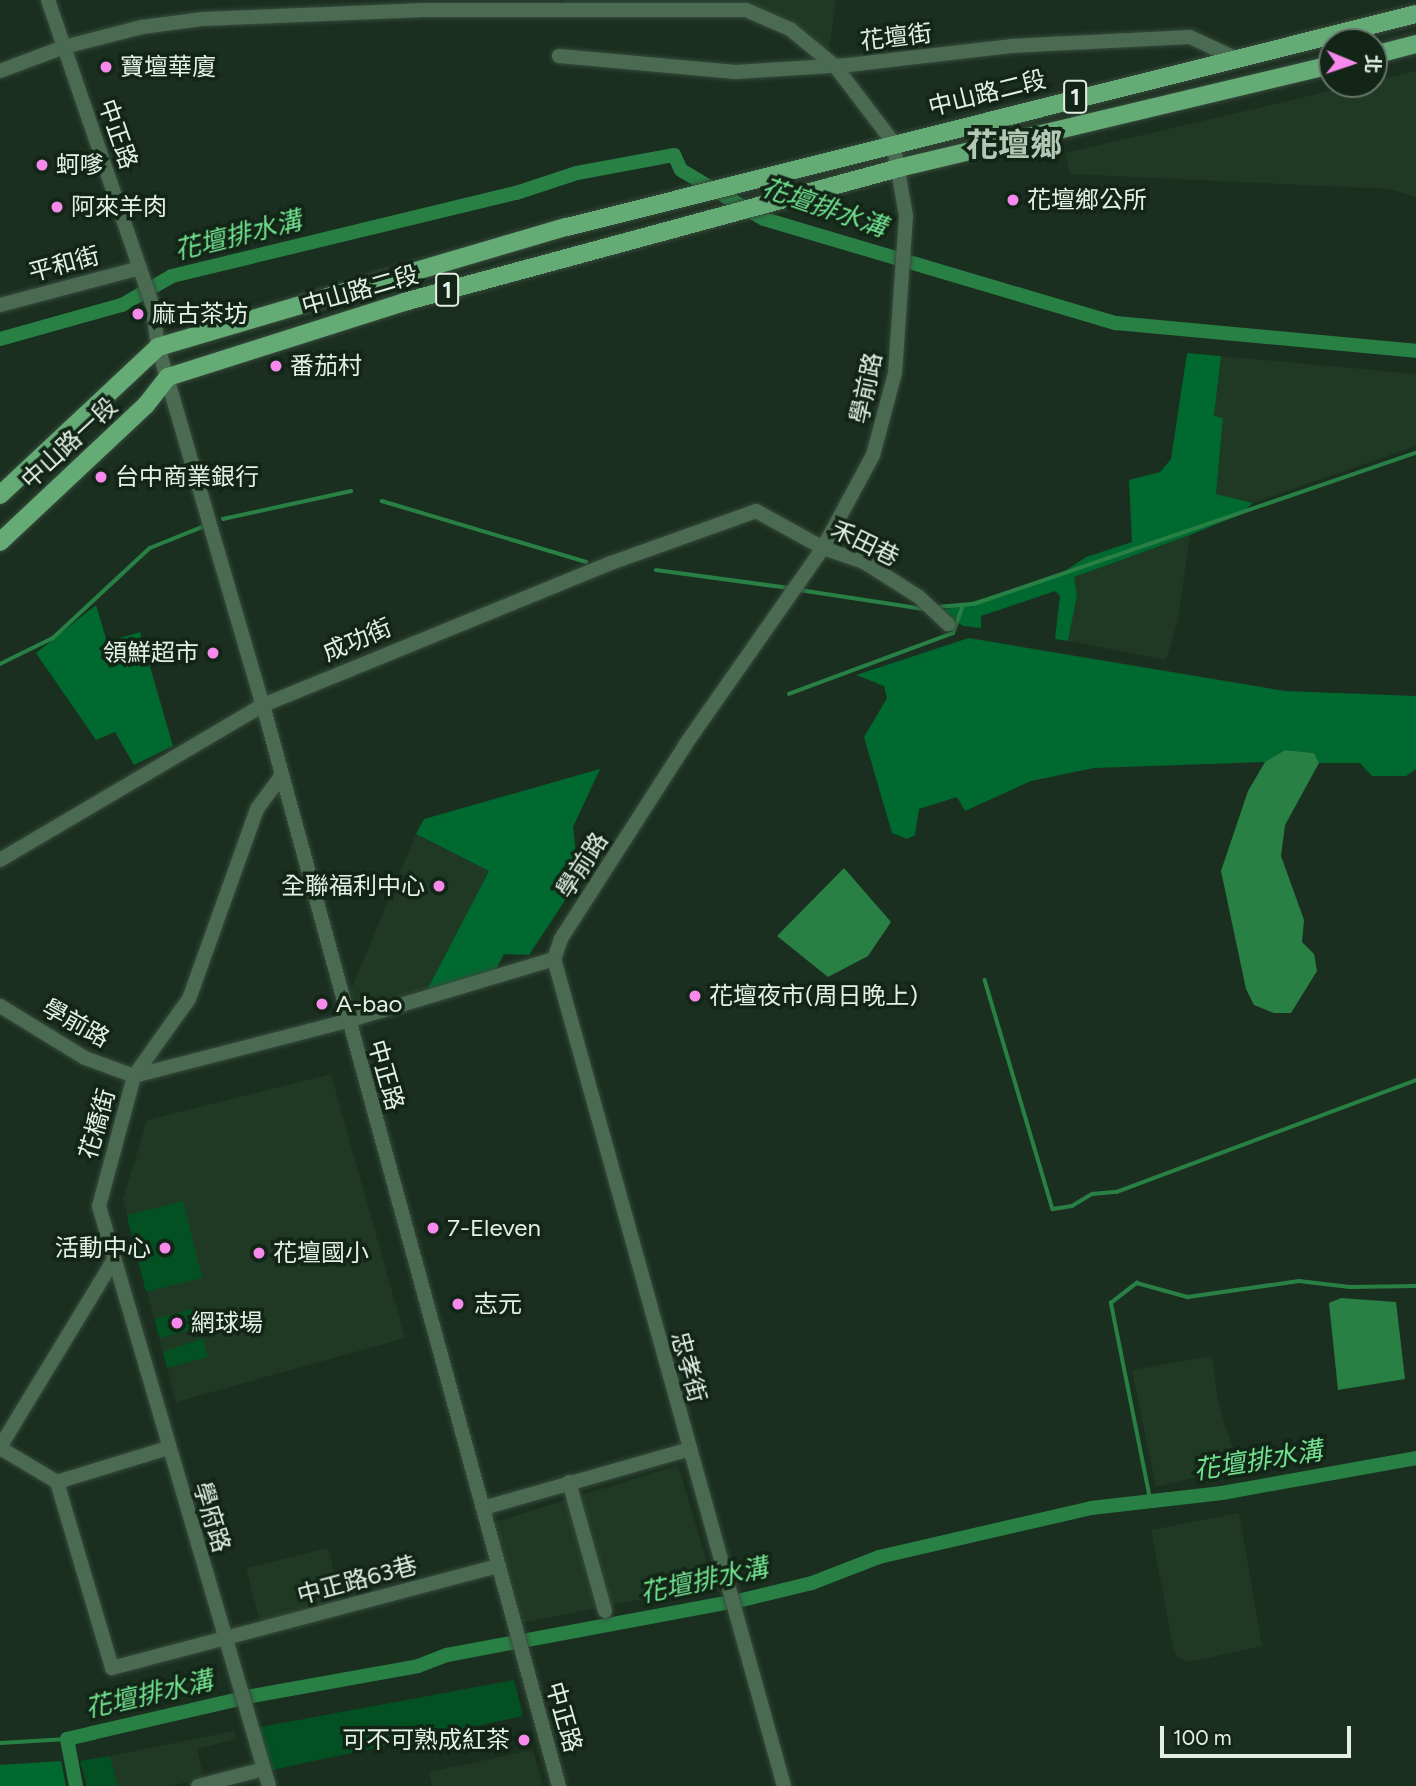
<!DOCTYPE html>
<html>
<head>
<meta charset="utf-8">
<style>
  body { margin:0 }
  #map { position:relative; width:1416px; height:1786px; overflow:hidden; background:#1b2f20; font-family:Figtree,"Noto Sans TC",sans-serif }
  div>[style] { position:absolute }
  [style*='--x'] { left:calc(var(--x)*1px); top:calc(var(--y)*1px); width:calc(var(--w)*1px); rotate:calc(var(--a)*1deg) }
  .built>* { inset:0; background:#1f3925; transform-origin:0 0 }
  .green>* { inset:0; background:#035023; transform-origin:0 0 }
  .forest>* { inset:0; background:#00692f }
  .water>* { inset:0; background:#288045 }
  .stream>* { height:3.5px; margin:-1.75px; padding:0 1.75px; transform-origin:1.75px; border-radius:1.75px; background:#288045 }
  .canal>* { height:14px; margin:-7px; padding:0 7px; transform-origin:7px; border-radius:7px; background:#288045 }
  .roads { filter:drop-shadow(0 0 2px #374a3c) drop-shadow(0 0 2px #374a3c) }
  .minor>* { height:14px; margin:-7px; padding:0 7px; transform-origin:7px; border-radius:7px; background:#4a6b51 }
  .major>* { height:18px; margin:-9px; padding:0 9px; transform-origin:9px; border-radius:9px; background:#65ab76 }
  .dots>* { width:19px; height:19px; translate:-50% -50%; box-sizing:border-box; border:4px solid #122516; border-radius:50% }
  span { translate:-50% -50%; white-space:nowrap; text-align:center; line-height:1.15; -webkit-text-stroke:7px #122516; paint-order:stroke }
  .shield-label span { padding:2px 5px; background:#122516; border:2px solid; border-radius:5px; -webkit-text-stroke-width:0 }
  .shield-label { font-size:23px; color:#e4f0e6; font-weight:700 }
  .street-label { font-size:24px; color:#e4f0e6 }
  .poi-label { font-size:24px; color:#e4f0e6 }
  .left { translate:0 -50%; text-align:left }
  .right { translate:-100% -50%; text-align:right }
  .water-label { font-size:26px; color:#71e190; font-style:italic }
  .district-label { font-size:32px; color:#b1c9b6; font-weight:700 }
  .north { position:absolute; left:1318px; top:28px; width:70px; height:70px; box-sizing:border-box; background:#122516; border:2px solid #667669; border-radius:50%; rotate:92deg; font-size:19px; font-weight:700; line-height:28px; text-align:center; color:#e4f0e6 }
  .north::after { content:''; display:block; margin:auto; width:24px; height:32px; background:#f788ec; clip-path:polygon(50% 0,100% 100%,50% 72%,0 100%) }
  .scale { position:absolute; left:1160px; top:1726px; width:191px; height:32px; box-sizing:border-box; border:4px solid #e4f0e6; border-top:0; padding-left:9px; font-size:21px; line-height:24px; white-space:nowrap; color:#e4f0e6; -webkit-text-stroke:5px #122516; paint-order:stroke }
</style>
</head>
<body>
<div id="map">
  <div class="built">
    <div style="clip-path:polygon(565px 0,836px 0,828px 58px,753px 15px,565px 4px)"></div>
    <div style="clip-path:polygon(1416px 71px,1416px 197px,1389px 189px,1070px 174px,1065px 153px)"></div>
    <div style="clip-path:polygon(1221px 356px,1416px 374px,1416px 446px,1253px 503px,1216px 494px,1223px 418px,1214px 417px)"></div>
    <div style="clip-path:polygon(1190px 535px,1178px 620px,1166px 660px,1068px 641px,1077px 595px,1073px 577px)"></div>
    <div style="clip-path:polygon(416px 834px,489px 871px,426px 992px,357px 1011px,351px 990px)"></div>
    <div style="clip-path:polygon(331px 1074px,405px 1338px,176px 1402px,123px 1199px,147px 1120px)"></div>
    <div style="clip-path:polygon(1212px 1356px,1218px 1402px,1238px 1466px,1156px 1487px,1132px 1370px)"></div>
    <div style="clip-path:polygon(678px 1465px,714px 1585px,521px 1623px,495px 1522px)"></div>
    <div style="clip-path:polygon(1239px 1513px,1262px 1646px,1189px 1662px,1177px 1657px,1173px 1646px,1151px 1530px)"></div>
    <div style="left:328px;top:1548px;width:57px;height:84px;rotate:76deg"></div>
    <div style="clip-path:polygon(234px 1731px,236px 1739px,197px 1749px,204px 1778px,170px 1786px,118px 1786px,110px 1756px)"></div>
    <div style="clip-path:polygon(533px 1750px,543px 1786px,432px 1786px,429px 1772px)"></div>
  </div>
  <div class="green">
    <div style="left:183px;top:1201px;width:79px;height:58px;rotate:76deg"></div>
    <div style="left:195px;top:1308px;width:20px;height:42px;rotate:75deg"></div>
    <div style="clip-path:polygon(203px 1338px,208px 1357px,167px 1368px,163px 1352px)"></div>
    <div style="clip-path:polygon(514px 1680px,523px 1716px,272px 1770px,255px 1728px)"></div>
    <div style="clip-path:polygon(110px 1756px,118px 1786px,87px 1786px,80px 1761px)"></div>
  </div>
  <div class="forest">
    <div style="clip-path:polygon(1187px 353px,1221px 356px,1214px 416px,1223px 418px,1216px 494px,1253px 503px,1239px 515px,1190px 535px,1074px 577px,1077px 595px,1068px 641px,1055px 639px,1060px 596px,1055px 591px,981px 616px,981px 628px,963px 626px,940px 611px,1056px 577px,1086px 557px,1132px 542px,1129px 480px,1160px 472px,1171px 459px)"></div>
    <div style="clip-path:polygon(96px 605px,107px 642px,140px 632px,173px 746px,134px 765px,115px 732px,96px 740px,36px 653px)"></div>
    <div style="clip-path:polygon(969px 638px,1285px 691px,1416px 696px,1416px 769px,1406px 776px,1372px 776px,1360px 763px,1319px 763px,1314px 753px,1285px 750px,1265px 762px,1094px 768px,1031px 781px,965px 811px,957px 797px,919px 809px,915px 835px,907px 839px,892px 833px,864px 737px,887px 698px,884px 686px,856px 675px)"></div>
    <div style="clip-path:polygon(600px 769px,573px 827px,579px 879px,529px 955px,504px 954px,494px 973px,426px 992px,489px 871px,416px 834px,424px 819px)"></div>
    <div style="clip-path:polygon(61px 1761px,66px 1786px,0 1786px,0 1765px)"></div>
  </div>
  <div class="water">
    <div style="clip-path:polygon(1285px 750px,1314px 753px,1319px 763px,1285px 825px,1281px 856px,1304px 920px,1302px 942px,1314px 954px,1317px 971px,1291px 1013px,1274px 1013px,1254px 1005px,1246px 989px,1221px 871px,1248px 791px,1265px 762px)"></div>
    <div style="clip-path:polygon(844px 868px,891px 922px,868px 956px,828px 977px,777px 936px)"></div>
    <div style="clip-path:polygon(1341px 1298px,1396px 1302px,1405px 1379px,1338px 1390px,1329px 1303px)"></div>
  </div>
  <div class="stream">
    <div style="--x:382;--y:501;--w:213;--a:16.6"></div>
    <div style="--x:223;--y:519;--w:131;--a:-12.3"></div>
    <div style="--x:656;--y:570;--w:134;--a:7.7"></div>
    <div style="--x:800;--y:590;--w:125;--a:8.7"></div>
    <div style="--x:938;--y:607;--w:36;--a:-5"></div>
    <div style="--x:974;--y:604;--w:467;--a:-18.9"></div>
    <div style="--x:0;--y:664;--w:59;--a:-26.1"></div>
    <div style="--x:53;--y:638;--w:132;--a:-42.9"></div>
    <div style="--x:150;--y:548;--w:56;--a:-22"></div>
    <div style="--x:789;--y:694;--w:175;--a:-20.4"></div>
    <div style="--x:953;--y:633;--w:29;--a:-70"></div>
    <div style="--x:985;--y:980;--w:239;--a:73.5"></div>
    <div style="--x:1053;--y:1209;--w:19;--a:-9"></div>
    <div style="--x:1072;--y:1206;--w:23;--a:-31"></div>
    <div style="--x:1092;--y:1194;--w:25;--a:-5"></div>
    <div style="--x:1117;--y:1192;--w:319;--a:-20.5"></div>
    <div style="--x:1151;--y:1504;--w:205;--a:-101.3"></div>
    <div style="--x:1111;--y:1303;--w:33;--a:-38"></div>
    <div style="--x:1137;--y:1283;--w:53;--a:15.4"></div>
    <div style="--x:1188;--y:1297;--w:112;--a:-8.2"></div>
    <div style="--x:1299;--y:1281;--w:51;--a:6.7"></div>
    <div style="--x:1350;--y:1287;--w:66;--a:-0.9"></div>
    <div style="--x:0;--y:1743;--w:67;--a:-3.4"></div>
  </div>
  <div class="canal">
    <div style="--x:0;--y:339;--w:127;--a:-15.6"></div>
    <div style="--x:122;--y:305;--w:58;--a:-30.1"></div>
    <div style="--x:172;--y:276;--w:354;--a:-13.6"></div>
    <div style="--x:516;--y:193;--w:64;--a:-18.2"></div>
    <div style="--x:577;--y:173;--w:99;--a:-10.5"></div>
    <div style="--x:674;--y:155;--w:17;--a:65"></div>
    <div style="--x:681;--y:170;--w:96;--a:30.6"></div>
    <div style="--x:764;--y:219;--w:367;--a:16.5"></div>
    <div style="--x:1116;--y:323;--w:301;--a:5.3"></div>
    <div style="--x:76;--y:1786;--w:48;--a:-100.8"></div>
    <div style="--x:67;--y:1739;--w:26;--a:-13"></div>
    <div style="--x:92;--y:1733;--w:164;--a:-13"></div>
    <div style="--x:252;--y:1696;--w:169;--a:-10.2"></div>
    <div style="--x:418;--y:1666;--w:31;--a:-21"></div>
    <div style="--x:447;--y:1655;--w:300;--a:-10.6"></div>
    <div style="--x:742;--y:1600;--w:72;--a:-13.7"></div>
    <div style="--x:812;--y:1583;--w:72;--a:-21.2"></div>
    <div style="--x:879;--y:1557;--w:218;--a:-13"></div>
    <div style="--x:1091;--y:1508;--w:132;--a:-6.5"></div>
    <div style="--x:1222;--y:1493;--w:197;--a:-10.2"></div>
  </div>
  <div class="roads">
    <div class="minor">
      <div style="--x:48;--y:0;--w:320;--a:71.1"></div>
      <div style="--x:152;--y:303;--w:44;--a:82.2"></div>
      <div style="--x:158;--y:347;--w:373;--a:73.7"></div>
      <div style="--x:263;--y:705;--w:1121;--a:74.69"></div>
      <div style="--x:559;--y:56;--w:177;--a:5.2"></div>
      <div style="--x:735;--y:72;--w:113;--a:-3.5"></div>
      <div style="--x:848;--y:65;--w:164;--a:-6.6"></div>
      <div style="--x:1011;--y:46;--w:179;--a:-2.9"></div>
      <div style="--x:1190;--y:37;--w:47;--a:24.9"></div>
      <div style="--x:0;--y:71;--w:68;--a:-20.6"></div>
      <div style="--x:64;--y:47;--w:81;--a:-14.4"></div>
      <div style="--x:142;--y:27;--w:62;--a:-7.5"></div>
      <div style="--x:203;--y:19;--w:222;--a:-2.3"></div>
      <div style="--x:425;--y:10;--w:321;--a:0"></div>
      <div style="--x:746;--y:10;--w:48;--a:23.4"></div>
      <div style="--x:790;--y:29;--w:58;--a:39.4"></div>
      <div style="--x:835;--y:66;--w:96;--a:52.7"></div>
      <div style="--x:893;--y:142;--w:75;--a:80"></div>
      <div style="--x:906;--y:216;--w:157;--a:94"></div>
      <div style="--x:895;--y:373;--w:85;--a:105"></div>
      <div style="--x:873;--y:455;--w:106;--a:118.3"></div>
      <div style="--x:823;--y:548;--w:239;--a:125"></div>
      <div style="--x:686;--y:744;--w:232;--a:122.7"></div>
      <div style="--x:561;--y:939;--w:21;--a:109"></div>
      <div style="--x:554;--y:959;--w:216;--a:163.3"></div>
      <div style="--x:347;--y:1021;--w:220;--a:165.5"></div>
      <div style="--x:134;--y:1076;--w:52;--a:-159.8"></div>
      <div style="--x:85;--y:1058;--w:100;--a:-148.5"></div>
      <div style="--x:0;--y:305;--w:145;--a:-14.8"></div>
      <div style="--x:0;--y:860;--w:305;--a:-30.5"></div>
      <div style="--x:263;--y:705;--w:376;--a:-22.2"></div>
      <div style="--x:611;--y:563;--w:154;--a:-19.7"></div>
      <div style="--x:756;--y:511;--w:77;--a:28.9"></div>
      <div style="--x:823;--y:548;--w:43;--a:18.9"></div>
      <div style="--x:864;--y:562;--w:65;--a:32.5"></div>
      <div style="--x:919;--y:597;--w:40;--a:43"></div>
      <div style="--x:554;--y:959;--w:858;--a:74.46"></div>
      <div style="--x:0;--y:1447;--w:218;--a:-58.7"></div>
      <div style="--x:0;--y:1448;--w:66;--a:30.8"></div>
      <div style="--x:57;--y:1482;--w:194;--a:73.5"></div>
      <div style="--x:112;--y:1668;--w:400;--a:-14.8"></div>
      <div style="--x:57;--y:1482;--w:116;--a:-17"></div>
      <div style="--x:569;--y:1482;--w:134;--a:74.4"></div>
      <div style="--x:483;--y:1508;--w:212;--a:-15.9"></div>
      <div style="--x:198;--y:1786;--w:68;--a:-14.4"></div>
      <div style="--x:269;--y:1786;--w:604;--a:-106.34"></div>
      <div style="--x:99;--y:1206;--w:135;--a:-74.9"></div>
      <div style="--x:134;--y:1076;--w:95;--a:-54.5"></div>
      <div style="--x:189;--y:999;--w:202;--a:-70.3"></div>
      <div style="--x:257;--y:809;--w:42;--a:-53.7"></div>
    </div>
    <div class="major">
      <div style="--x:1374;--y:55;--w:43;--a:-14.7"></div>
      <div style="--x:0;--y:495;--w:216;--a:-43.1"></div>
      <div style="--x:158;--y:347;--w:426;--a:-16.4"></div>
      <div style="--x:567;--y:227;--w:875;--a:-14.08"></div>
      <div style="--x:0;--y:542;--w:200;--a:-43.2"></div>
      <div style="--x:146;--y:405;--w:36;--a:-52"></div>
      <div style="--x:168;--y:377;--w:248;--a:-17.6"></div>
      <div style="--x:404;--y:302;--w:513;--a:-15.15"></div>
      <div style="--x:899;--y:168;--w:445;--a:-13.4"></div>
    </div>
  </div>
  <div class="dots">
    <div style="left:106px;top:67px;background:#f788ec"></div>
    <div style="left:42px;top:165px;background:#f788ec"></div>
    <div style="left:1013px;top:200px;background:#f788ec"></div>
    <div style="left:57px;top:207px;background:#f788ec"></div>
    <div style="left:138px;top:314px;background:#f788ec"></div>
    <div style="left:276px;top:366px;background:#f788ec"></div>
    <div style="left:101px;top:477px;background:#f788ec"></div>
    <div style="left:213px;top:653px;background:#f788ec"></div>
    <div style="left:439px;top:886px;background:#f788ec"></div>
    <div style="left:695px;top:996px;background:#f788ec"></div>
    <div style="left:322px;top:1004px;background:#f788ec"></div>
    <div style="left:433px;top:1228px;background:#f788ec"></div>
    <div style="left:165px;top:1248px;background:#f788ec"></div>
    <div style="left:259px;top:1253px;background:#f788ec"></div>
    <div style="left:458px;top:1304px;background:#f788ec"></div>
    <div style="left:177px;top:1323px;background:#f788ec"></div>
    <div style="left:524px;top:1740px;background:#f788ec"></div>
  </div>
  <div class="shield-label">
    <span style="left:1075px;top:97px">1</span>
    <span style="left:447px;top:290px">1</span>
  </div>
  <div class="street-label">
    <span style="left:896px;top:37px;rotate:-7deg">花壇街</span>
    <span style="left:987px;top:93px;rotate:-14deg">中山路二段</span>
    <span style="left:118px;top:134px;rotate:71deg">中正路</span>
    <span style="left:64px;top:264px;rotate:-15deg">平和街</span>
    <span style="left:360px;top:290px;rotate:-16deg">中山路二段</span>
    <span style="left:866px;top:388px;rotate:-78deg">學前路</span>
    <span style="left:69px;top:443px;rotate:-43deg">中山路一段</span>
    <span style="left:865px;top:543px;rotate:26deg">禾田巷</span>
    <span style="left:357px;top:640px;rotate:-23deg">成功街</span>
    <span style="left:582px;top:865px;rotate:-57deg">學前路</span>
    <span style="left:76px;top:1023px;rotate:29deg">學前路</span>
    <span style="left:386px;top:1075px;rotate:74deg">中正路</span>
    <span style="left:97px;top:1124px;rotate:-74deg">花橋街</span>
    <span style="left:689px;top:1367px;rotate:75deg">忠孝街</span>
    <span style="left:212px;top:1517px;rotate:73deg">學府路</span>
    <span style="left:357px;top:1580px;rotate:-15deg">中正路63巷</span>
    <span style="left:564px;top:1717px;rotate:74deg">中正路</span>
  </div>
  <div class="poi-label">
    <span class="left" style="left:120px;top:67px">寶壇華廈</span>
    <span class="left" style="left:56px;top:165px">蚵嗲</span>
    <span class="left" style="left:1027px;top:200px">花壇鄉公所</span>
    <span class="left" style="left:71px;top:207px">阿來羊肉</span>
    <span class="left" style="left:152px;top:314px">麻古茶坊</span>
    <span class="left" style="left:290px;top:366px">番茄村</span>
    <span class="left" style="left:115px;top:477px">台中商業銀行</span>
    <span class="right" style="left:199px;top:653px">領鮮超市</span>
    <span class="right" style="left:425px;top:886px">全聯福利中心</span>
    <span class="left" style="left:709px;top:996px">花壇夜市(周日晚上)</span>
    <span class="left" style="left:336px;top:1004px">A-bao</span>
    <span class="left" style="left:447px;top:1228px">7-Eleven</span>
    <span class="right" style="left:151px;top:1248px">活動中心</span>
    <span class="left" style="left:273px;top:1253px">花壇國小</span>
    <span class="left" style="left:474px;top:1304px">志元</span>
    <span class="left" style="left:191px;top:1323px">網球場</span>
    <span class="right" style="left:510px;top:1740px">可不可熟成紅茶</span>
  </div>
  <div class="water-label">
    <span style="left:824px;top:208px;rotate:19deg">花壇排水溝</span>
    <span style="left:238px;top:236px;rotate:-14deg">花壇排水溝</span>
    <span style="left:1258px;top:1461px;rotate:-9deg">花壇排水溝</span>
    <span style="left:704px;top:1581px;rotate:-12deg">花壇排水溝</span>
    <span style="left:149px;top:1695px;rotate:-13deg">花壇排水溝</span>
  </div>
  <div class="district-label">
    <span style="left:1014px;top:145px">花壇鄉</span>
  </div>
  <div class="north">北</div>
  <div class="scale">100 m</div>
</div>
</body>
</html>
